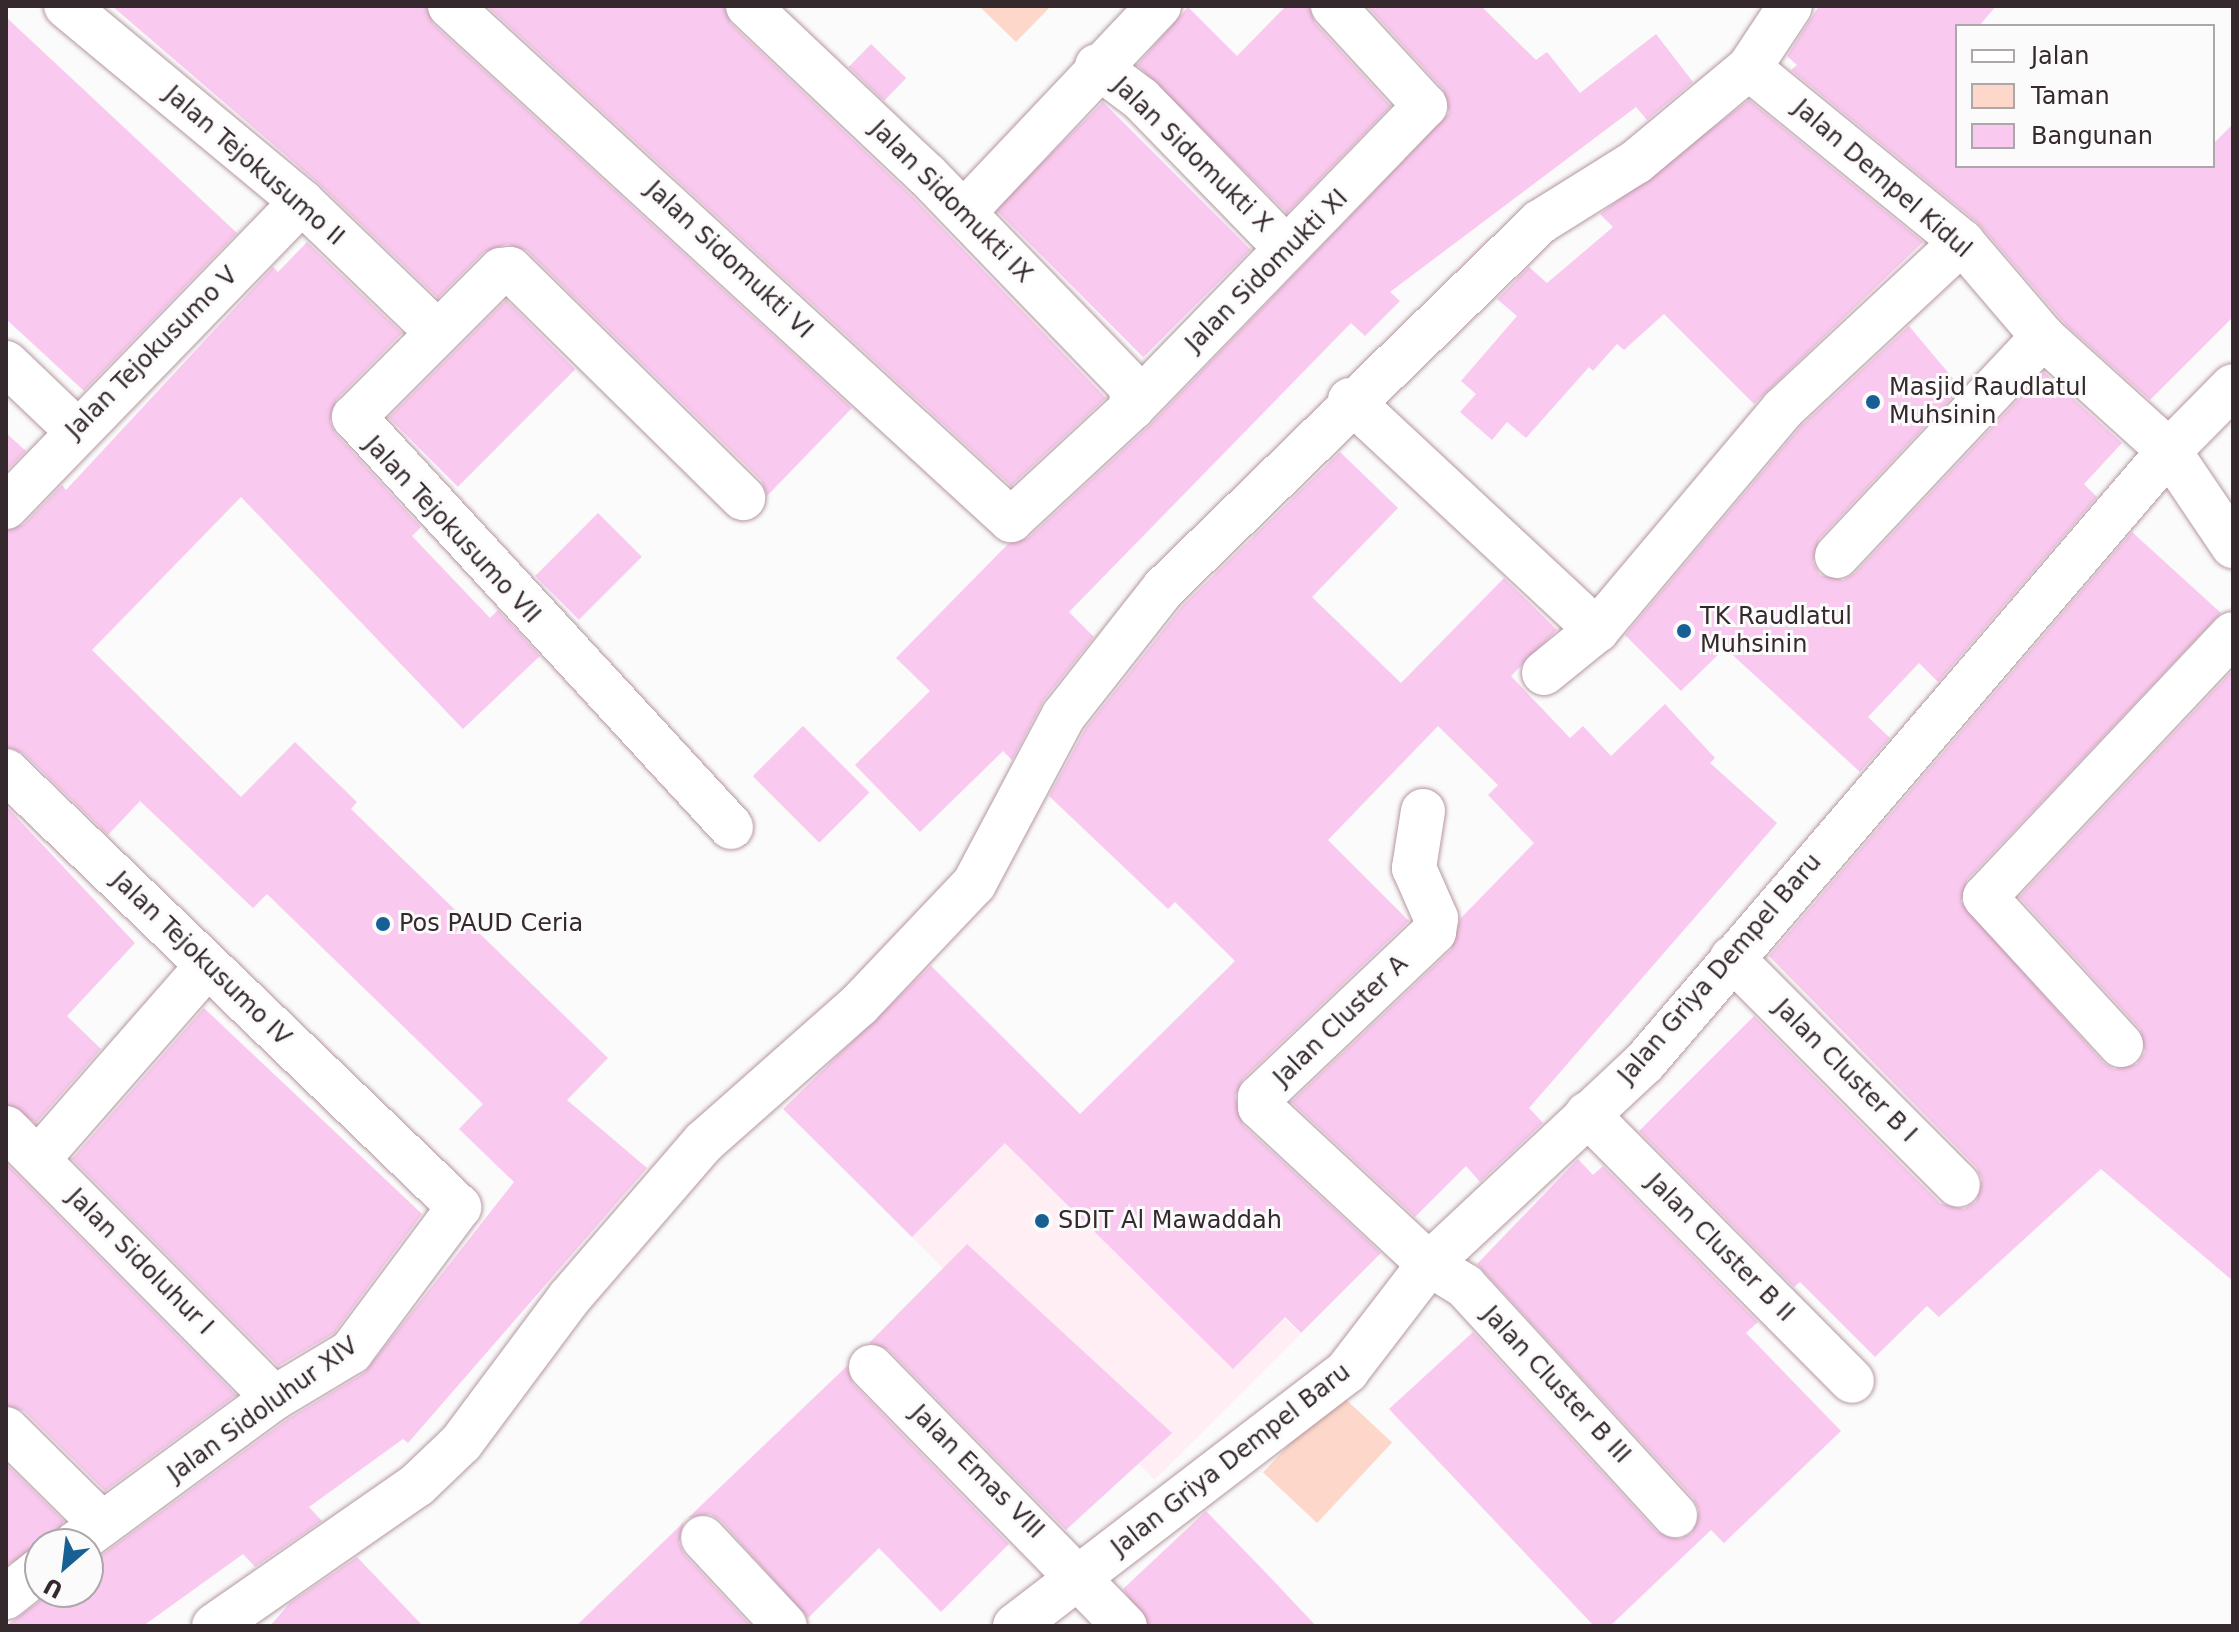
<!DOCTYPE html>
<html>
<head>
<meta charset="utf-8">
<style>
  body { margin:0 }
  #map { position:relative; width:2239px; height:1632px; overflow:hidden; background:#fbfbfb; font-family:"DejaVu Sans",sans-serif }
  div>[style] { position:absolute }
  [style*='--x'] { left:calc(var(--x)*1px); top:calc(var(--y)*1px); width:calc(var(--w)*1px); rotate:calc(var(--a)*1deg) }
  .built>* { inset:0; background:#ffeef3; transform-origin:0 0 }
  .green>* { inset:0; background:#fdd7c9; transform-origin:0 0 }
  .building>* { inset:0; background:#fac9ef; transform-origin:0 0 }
  .roads { filter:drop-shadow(0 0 2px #b597a1) drop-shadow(0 0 2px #b597a1) }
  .minor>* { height:44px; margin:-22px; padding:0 22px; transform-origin:22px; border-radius:22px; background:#fff }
  .dots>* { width:22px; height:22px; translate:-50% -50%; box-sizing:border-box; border:4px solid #fbfbfb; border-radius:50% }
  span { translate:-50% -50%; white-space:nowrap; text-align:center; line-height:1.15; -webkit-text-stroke:6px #fbfbfb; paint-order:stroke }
  .street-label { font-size:24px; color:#35292d }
  .poi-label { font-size:24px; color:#35292d }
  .left { translate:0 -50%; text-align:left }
  .frame { position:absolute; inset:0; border:8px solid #35292d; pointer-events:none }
  .legend { position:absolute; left:1955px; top:24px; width:260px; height:144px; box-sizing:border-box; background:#fbfbfb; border:2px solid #aca7a9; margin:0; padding:10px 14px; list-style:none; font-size:24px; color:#35292d }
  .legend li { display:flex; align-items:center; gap:16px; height:40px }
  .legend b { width:40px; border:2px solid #aca7a9 }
  .north { position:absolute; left:24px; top:1528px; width:80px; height:80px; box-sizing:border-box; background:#fbfbfb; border:2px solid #aca7a9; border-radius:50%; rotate:208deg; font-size:22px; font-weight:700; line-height:32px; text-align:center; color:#35292d }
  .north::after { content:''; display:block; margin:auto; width:28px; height:36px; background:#186094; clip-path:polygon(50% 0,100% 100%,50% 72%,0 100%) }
</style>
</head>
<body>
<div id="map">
  <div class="built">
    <div style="left:929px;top:963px;width:525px;height:206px;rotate:45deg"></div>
  </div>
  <div class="green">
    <div style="clip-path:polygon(979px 6px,1051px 6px,1016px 42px)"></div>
    <div style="left:1338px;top:1392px;width:74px;height:110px;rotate:43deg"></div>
  </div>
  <div class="building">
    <div style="clip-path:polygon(112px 6px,426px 6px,433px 24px,852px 408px,767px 496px,761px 480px,527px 251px,507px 244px,484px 252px,438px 298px,318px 183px)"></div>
    <div style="clip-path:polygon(487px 6px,724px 6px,731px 24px,909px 193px,1106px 398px,1011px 486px)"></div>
    <div style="clip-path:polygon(1286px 6px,1309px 6px,1315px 23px,1391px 106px,1287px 213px,1137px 65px,1188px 7px,1237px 56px)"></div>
    <div style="clip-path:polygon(1367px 6px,1481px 6px,1536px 60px,1547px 52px,1580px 93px,1656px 34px,1693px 82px,1647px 120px,1636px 107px,1390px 292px,1400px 301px,1365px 336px,1351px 323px,1069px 612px,1094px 637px,1044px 700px,1012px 760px,1003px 751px,920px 832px,855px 765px,930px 691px,896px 658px,1008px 544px,1028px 538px,1149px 426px,1449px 113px,1443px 89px)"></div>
    <div style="clip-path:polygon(1819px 6px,1996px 6px,1979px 26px,1957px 26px,1957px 166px,2213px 166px,2213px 144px,2233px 124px,2233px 317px,2150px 400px,2066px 325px,1978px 223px,1791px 70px,1797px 65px,1787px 56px)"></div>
    <div style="clip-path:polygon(6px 17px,237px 233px,84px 391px,6px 319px)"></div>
    <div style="left:871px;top:44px;width:49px;height:32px;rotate:44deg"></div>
    <div style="clip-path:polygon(1749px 100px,1923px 242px,1754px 404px,1664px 314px,1624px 350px,1617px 344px,1593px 371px,1589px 367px,1526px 438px,1507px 422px,1492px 440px,1460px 412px,1476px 394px,1461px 381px,1517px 316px,1497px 299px,1529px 267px,1547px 283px,1613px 227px,1600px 214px)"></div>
    <div style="left:1103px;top:102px;width:209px;height:152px;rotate:45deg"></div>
    <div style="clip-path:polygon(307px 242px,402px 333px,336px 400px,330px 422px,335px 433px,421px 527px,412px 536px,490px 618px,498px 610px,540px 656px,463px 729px,241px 497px,92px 650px,241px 797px,295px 742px,357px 802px,351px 809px,608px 1058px,567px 1100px,647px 1168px,408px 1443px,403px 1439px,309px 1507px,322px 1521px,255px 1567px,243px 1554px,143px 1626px,6px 1626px,52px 1592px,88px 1592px,88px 1565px,288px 1419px,364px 1373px,514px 1182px,459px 1129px,483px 1104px,267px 894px,253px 908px,140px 801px,108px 835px,23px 753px,6px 747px,6px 531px,24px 524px,62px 485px,66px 490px,273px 267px,278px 272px)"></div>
    <div style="left:506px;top:300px;width:98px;height:166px;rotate:45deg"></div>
    <div style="clip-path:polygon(1909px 326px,1961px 388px,1819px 539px,1813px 562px,1820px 575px,1843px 580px,1855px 573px,2044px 372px,2122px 443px,2084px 484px,2097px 497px,1938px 682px,1919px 663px,1868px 717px,1890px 738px,1860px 772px,1725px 648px,1681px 691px,1625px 635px,1801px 426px)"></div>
    <div style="clip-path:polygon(6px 433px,26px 451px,6px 471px)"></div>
    <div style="clip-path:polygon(1340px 452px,1398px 508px,1312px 597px,1401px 683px,1504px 578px,1557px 630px,1511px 676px,1570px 738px,1583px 726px,1611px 756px,1665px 704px,1715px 758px,1710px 763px,1777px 823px,1529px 1108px,1543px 1123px,1480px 1182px,1466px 1166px,1415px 1217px,1291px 1102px,1451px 950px,1460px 919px,1534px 843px,1488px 795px,1498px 785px,1438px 726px,1328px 840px,1409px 921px,1243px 1079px,1235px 1096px,1243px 1125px,1381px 1253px,1301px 1333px,1285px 1317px,1233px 1369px,1005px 1143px,912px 1237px,783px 1109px,931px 966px,1080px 1114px,1235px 961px,1175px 902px,1168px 909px,1049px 796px,1085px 729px,1183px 605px)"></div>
    <div style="left:598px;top:513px;width:62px;height:89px;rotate:45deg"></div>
    <div style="clip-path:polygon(2132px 532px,2221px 613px,1967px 880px,1961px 902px,2103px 1062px,2114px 1069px,2137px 1064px,2145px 1052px,2140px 1029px,2019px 897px,2233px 670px,2233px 1281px,2101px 1169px,1939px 1317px,1927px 1306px,1875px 1357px,1800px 1282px,1794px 1287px,1639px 1131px,1754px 1016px,1940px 1203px,1964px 1209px,1976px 1202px,1982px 1179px,1976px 1167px,1769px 956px)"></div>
    <div style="left:803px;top:726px;width:94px;height:71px;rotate:45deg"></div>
    <div style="clip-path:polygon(6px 806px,135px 943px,67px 1016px,101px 1049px,36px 1123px,6px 1104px)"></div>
    <div style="clip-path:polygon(204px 1008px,422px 1214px,334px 1333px,278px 1366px,72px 1159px)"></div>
    <div style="clip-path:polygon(1578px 1159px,1593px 1175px,1603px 1166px,1758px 1322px,1746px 1333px,1841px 1431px,1724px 1543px,1711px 1530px,1610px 1626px,1594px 1626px,1389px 1409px,1473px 1332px,1657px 1532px,1680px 1539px,1692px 1533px,1699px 1510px,1693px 1498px,1477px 1264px)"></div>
    <div style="clip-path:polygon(6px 1163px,236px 1395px,105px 1491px,24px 1411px,6px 1405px)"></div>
    <div style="clip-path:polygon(967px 1244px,1172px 1433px,1066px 1530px,889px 1350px,869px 1343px)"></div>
    <div style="clip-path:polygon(847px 1366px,853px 1384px,1009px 1544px,941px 1612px,879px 1548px,808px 1618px,721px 1521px,710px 1514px,688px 1518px)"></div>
    <div style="clip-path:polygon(6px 1464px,64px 1521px,50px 1544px,6px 1565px)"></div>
    <div style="clip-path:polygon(1206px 1511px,1270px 1577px,1316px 1626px,1149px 1626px,1123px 1589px)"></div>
    <div style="clip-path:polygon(684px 1522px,679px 1543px,684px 1554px,751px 1626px,576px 1626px)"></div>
    <div style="clip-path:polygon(357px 1557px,423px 1626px,270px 1626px,290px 1603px)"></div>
  </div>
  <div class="roads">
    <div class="minor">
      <div style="--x:66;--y:6;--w:307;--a:39.7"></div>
      <div style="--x:302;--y:202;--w:187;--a:43.9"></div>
      <div style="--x:450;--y:6;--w:761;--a:42.5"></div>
      <div style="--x:1011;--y:520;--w:165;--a:-42.8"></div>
      <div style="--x:1132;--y:408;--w:421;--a:-45.9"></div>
      <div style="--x:1425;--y:106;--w:136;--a:-132.6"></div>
      <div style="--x:748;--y:6;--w:246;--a:43.4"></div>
      <div style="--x:927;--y:175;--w:293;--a:46"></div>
      <div style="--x:1131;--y:386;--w:22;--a:87"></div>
      <div style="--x:1097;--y:66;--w:55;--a:36.9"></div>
      <div style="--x:1141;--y:99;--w:206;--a:45.8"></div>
      <div style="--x:1749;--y:68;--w:275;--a:39.2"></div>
      <div style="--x:1962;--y:242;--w:125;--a:49.5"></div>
      <div style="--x:2043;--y:337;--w:170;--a:42.1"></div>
      <div style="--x:2169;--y:451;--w:115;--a:56"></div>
      <div style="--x:964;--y:212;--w:284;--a:-46.6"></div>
      <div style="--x:6;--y:363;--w:95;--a:43.7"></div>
      <div style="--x:1350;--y:400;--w:338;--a:43"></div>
      <div style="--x:6;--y:507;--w:425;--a:-45.9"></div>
      <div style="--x:1837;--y:556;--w:301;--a:-46.8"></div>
      <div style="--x:1544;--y:673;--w:68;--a:-39.1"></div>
      <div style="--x:1597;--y:630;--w:289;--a:-49.9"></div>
      <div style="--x:1783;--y:409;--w:245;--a:-43"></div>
      <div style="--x:6;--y:771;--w:629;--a:43.9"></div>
      <div style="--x:459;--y:1207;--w:181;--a:126.7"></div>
      <div style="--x:351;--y:1352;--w:90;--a:149.1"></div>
      <div style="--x:274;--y:1398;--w:247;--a:143.7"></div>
      <div style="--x:1423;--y:811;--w:58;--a:99"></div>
      <div style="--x:1414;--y:868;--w:55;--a:66.3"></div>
      <div style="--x:1436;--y:918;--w:14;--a:98"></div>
      <div style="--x:1434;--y:932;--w:240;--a:136.5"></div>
      <div style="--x:1260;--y:1097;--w:10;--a:90"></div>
      <div style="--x:1260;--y:1107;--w:231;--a:42.9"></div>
      <div style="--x:1429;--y:1264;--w:42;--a:31.4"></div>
      <div style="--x:1465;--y:1286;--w:311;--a:47.5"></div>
      <div style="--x:731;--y:827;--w:557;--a:-132.6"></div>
      <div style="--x:354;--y:417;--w:208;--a:-45"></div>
      <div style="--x:501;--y:270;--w:9;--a:-6"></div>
      <div style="--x:510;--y:269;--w:327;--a:44.5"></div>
      <div style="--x:1732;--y:958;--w:320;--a:45.1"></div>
      <div style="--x:2121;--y:1045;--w:201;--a:-132.6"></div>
      <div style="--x:1985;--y:897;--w:361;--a:-46.7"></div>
      <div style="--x:1587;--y:1114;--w:376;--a:45.2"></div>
      <div style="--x:6;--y:1128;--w:380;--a:45.2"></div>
      <div style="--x:38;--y:1159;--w:255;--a:-48.8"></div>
      <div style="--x:871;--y:1367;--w:363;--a:45.6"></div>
      <div style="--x:6;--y:1429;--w:135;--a:44.7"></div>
      <div style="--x:703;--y:1538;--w:120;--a:47"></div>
      <div style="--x:6;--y:1597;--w:43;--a:-38.5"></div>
      <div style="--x:214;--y:1626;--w:247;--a:-34.8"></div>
      <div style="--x:417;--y:1485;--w:61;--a:-43.7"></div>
      <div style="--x:461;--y:1443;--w:182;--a:-53.3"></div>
      <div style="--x:570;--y:1297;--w:205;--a:-49.2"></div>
      <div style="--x:704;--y:1142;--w:207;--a:-41.5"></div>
      <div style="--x:859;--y:1005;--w:167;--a:-46.5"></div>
      <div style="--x:974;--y:884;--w:191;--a:-62"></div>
      <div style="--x:1064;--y:715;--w:162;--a:-51.8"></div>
      <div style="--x:1164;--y:588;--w:525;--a:-44.23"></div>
      <div style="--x:1540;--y:222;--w:113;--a:-32"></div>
      <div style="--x:1636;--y:162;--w:147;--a:-39.8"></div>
      <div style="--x:1749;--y:68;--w:74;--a:-56.5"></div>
      <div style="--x:1015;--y:1626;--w:419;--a:-37.5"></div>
      <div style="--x:1347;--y:1371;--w:135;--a:-52.5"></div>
      <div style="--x:1429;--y:1264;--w:294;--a:-43.1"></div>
      <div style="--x:1644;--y:1063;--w:806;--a:-49.38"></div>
      <div style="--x:2169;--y:451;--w:91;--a:-45.4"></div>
    </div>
  </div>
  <div class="dots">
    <div style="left:1873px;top:402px;background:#186094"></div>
    <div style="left:1684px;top:631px;background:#186094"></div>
    <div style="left:383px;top:924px;background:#186094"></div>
    <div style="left:1042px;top:1221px;background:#186094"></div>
  </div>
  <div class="street-label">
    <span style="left:1192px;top:155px;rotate:44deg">Jalan Sidomukti X</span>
    <span style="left:254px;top:166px;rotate:41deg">Jalan Tejokusumo II</span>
    <span style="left:1882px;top:179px;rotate:41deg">Jalan Dempel Kidul</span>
    <span style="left:951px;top:202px;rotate:45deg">Jalan Sidomukti IX</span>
    <span style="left:729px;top:260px;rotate:43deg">Jalan Sidomukti VI</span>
    <span style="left:1267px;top:271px;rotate:-45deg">Jalan Sidomukti XI</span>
    <span style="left:152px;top:353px;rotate:-45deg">Jalan Tejokusumo V</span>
    <span style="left:452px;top:530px;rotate:47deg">Jalan Tejokusumo VII</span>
    <span style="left:201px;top:959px;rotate:44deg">Jalan Tejokusumo IV</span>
    <span style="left:1720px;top:969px;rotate:-49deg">Jalan Griya Dempel Baru</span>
    <span style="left:1341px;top:1021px;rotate:-44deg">Jalan Cluster A</span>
    <span style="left:1845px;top:1071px;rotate:45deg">Jalan Cluster B I</span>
    <span style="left:1720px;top:1248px;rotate:45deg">Jalan Cluster B II</span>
    <span style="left:140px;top:1262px;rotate:45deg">Jalan Sidoluhur I</span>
    <span style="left:1556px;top:1385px;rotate:47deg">Jalan Cluster B III</span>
    <span style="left:263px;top:1410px;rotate:-36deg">Jalan Sidoluhur XIV</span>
    <span style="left:1231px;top:1460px;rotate:-38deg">Jalan Griya Dempel Baru</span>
    <span style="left:977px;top:1472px;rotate:45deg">Jalan Emas VIII</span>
  </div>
  <div class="poi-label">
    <span class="left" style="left:1889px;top:402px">Masjid Raudlatul<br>Muhsinin</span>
    <span class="left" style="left:1700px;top:631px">TK Raudlatul<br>Muhsinin</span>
    <span class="left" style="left:399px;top:924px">Pos PAUD Ceria</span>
    <span class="left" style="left:1058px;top:1221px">SDIT Al Mawaddah</span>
  </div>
  <div class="frame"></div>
  <ul class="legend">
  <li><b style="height:10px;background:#fff"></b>Jalan</li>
  <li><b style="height:22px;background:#fdd7c9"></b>Taman</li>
  <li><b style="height:22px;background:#fac9ef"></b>Bangunan</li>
  </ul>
  <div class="north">U</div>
</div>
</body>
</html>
